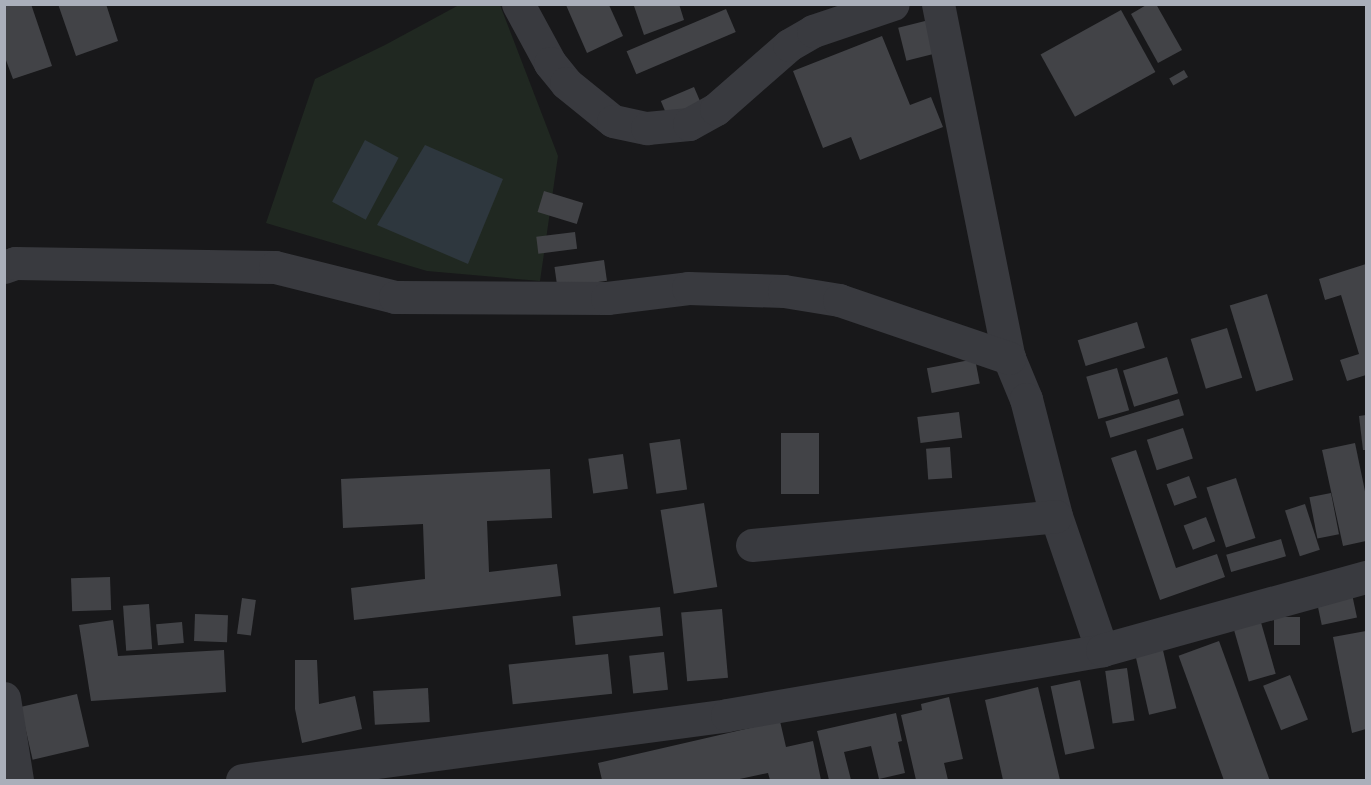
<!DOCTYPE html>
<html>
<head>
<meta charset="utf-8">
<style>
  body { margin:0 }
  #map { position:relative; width:1371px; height:785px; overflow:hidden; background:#18181a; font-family:"Noto Sans",sans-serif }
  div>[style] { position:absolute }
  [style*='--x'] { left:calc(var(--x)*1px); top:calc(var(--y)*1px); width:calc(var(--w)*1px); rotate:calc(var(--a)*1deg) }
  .green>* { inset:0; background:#202821 }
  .water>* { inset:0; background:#2e373e; transform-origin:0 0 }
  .building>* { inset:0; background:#424347; transform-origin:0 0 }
  .minor>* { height:33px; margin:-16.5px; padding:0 16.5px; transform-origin:16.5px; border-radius:16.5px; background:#393a3f }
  span { translate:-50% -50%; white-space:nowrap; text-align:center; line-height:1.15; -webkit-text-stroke:5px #131315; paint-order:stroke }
  .frame { position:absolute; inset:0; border:6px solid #aaafba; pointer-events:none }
</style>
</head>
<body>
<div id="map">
  <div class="green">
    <div style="clip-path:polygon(459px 5px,500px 5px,558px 156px,540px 281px,427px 271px,266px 223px,315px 79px,385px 45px)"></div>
  </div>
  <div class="water">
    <div style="left:365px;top:140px;width:38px;height:70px;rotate:28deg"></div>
    <div style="clip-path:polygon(425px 145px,503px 179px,468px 264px,377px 225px)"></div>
  </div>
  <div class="building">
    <div style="clip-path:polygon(4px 4px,31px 4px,52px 66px,13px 79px,4px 55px)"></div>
    <div style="clip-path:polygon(58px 4px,106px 4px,118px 41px,76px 56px)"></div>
    <div style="clip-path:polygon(638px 4px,679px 4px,684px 20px,644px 35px,634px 6px)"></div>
    <div style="clip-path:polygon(1148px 4px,1156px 4px,1182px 50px,1158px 63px,1131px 14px)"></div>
    <div style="clip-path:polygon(566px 5px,609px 5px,623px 36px,587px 53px)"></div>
    <div style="left:726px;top:9px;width:25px;height:108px;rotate:67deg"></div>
    <div style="left:1121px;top:10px;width:71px;height:92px;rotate:61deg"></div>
    <div style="left:937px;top:18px;width:34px;height:40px;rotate:76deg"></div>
    <div style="clip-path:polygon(882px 36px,910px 105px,931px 97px,943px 127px,860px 160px,851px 137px,823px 148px,793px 71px)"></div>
    <div style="left:1184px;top:70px;width:8px;height:17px;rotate:60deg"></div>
    <div style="left:694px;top:87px;width:21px;height:36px;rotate:67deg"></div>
    <div style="left:544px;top:191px;width:41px;height:22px;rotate:17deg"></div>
    <div style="left:575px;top:232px;width:17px;height:39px;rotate:83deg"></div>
    <div style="left:604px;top:260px;width:21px;height:50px;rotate:82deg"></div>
    <div style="clip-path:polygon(1366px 264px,1366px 375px,1347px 381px,1340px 360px,1359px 354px,1341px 295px,1325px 300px,1319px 279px)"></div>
    <div style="left:1267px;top:294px;width:90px;height:39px;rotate:73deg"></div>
    <div style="left:1137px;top:322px;width:27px;height:62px;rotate:73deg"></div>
    <div style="left:1227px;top:328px;width:52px;height:38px;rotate:73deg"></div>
    <div style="left:1167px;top:357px;width:38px;height:46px;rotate:73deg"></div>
    <div style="left:975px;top:359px;width:25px;height:49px;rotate:79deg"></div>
    <div style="left:1117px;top:368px;width:44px;height:32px;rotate:74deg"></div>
    <div style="left:1179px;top:399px;width:17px;height:77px;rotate:73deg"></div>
    <div style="left:959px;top:412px;width:26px;height:42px;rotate:83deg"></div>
    <div style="clip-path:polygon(1366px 415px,1366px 450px,1363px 450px,1359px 416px)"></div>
    <div style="left:1183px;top:428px;width:32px;height:38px;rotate:72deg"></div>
    <div style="left:781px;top:433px;width:38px;height:61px"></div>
    <div style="left:680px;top:439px;width:51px;height:31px;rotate:82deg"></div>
    <div style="clip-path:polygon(1355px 443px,1366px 496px,1366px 541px,1343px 546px,1322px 450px)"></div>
    <div style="left:950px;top:447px;width:31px;height:24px;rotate:86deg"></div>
    <div style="clip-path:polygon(1136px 450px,1176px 568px,1217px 554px,1225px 577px,1160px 600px,1111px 458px)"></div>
    <div style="left:623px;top:454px;width:35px;height:35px;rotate:82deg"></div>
    <div style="clip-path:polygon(550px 469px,552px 518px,487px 521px,489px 572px,557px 564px,561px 596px,354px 620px,351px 588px,425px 579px,423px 524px,343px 528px,341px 479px)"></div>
    <div style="left:1189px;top:476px;width:23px;height:24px;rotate:70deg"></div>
    <div style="left:1236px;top:478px;width:63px;height:31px;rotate:72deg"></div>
    <div style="left:1331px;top:493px;width:42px;height:22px;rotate:79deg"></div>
    <div style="left:704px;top:503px;width:85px;height:44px;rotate:81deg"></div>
    <div style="left:1305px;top:504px;width:48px;height:21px;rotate:72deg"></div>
    <div style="left:1206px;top:517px;width:26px;height:24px;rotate:69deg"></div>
    <div style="left:1281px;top:539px;width:18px;height:57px;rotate:74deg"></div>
    <div style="left:110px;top:577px;width:33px;height:39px;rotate:88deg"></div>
    <div style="left:1352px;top:594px;width:24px;height:36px;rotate:78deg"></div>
    <div style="left:242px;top:598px;width:14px;height:36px;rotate:8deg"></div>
    <div style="left:149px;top:604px;width:45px;height:26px;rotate:86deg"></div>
    <div style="left:660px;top:607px;width:29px;height:88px;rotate:84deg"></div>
    <div style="left:722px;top:609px;width:69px;height:41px;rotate:85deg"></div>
    <div style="left:195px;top:614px;width:33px;height:27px;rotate:2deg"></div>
    <div style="left:1300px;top:617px;width:28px;height:26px;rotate:90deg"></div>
    <div style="left:1260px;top:619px;width:57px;height:28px;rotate:74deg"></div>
    <div style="clip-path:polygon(113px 620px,118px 656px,224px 650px,226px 692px,91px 701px,79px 625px)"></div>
    <div style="left:182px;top:622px;width:21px;height:26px;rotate:85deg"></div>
    <div style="clip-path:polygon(1366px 631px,1366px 729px,1352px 733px,1333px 637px)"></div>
    <div style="left:1219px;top:641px;width:148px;height:43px;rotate:70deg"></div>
    <div style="left:1162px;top:646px;width:64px;height:28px;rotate:77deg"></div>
    <div style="left:664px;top:652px;width:38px;height:35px;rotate:84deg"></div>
    <div style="left:608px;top:654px;width:40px;height:100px;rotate:84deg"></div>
    <div style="clip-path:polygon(295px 660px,317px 660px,319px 704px,355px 696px,362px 729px,302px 743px,295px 709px)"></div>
    <div style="left:1127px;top:668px;width:53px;height:22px;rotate:82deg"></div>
    <div style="left:1290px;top:675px;width:48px;height:29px;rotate:68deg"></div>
    <div style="left:1080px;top:680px;width:70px;height:30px;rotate:78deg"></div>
    <div style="clip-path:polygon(1038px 687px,1060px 780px,1003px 780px,985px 700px)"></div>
    <div style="left:428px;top:688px;width:34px;height:55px;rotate:87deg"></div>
    <div style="left:77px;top:694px;width:54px;height:58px;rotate:77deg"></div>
    <div style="clip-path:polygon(949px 697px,963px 759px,944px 763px,948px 780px,916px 780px,901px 715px,922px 710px,921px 704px)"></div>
    <div style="clip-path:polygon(896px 713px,902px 741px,898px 742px,905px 773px,879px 779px,871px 746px,844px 752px,851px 780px,829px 780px,817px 731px)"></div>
    <div style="clip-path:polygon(780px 721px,786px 747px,813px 741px,821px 780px,770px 780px,768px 773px,735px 780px,602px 780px,598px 763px)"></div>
  </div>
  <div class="minor">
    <div style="--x:518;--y:4;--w:67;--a:61.5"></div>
    <div style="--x:550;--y:63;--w:26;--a:51"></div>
    <div style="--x:566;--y:83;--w:60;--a:39"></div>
    <div style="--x:613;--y:121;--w:35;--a:12"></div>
    <div style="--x:647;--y:128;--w:42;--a:-5.4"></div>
    <div style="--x:689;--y:124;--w:31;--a:-29"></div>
    <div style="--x:716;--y:109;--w:97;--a:-41.2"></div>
    <div style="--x:789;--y:45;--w:28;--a:-30"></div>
    <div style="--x:813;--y:31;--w:84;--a:-18.6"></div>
    <div style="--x:938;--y:4;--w:361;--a:78.7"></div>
    <div style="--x:1009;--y:358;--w:44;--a:67.5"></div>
    <div style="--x:1026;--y:399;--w:121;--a:75.6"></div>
    <div style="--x:1056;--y:516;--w:142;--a:71.1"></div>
    <div style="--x:4;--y:267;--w:12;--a:-20"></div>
    <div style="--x:15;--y:263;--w:260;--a:0.9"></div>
    <div style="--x:275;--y:267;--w:124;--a:14"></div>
    <div style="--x:395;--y:297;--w:212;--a:0.3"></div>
    <div style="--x:607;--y:298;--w:82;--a:-7"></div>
    <div style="--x:688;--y:288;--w:96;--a:1.8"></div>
    <div style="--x:784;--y:291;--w:56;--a:9.3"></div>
    <div style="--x:839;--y:300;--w:180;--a:18.8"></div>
    <div style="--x:752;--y:545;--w:305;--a:-5.4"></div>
    <div style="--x:4;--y:698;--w:83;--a:81"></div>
    <div style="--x:242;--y:780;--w:489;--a:-7.6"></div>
    <div style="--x:727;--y:715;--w:381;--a:-9.8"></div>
    <div style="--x:1102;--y:650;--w:274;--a:-15.5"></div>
  </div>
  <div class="frame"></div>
</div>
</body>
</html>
